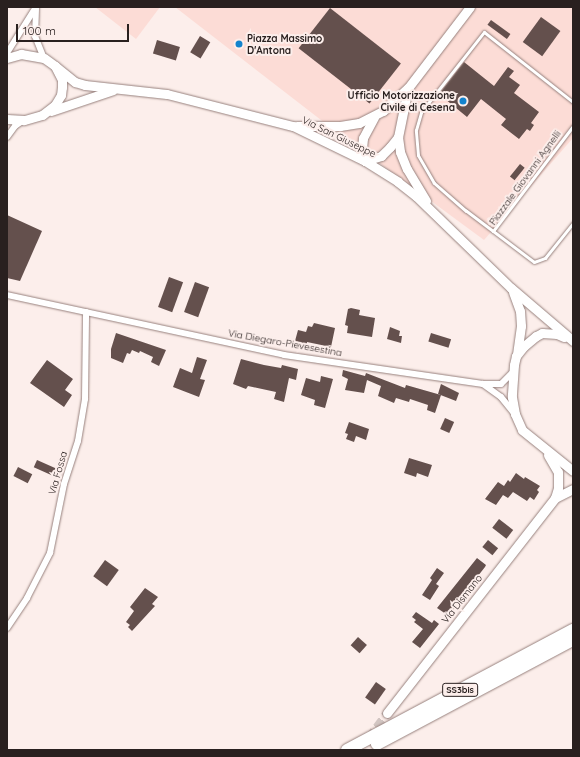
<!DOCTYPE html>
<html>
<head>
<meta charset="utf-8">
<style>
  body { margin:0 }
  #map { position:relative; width:580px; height:757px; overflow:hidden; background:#fceeeb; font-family:Quicksand,sans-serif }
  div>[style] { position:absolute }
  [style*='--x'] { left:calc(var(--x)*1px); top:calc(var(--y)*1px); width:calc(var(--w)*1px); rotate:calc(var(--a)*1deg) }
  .built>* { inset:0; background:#fcdcd6 }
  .building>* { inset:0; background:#64504d; transform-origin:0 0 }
  .secondary-tunnel>* { height:9px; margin-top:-4.5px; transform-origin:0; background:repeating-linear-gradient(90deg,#d2c5c2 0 9px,transparent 0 13.5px) }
  .roads { filter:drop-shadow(0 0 1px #97817d) drop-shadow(0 0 1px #97817d) }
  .lane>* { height:3px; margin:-1.5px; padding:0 1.5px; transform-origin:1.5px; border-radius:1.5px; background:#fff }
  .street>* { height:6px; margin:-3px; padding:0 3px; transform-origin:3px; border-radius:3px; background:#fff }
  .secondary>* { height:9px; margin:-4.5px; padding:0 4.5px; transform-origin:4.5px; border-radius:4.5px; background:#fff }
  .highway>* { height:12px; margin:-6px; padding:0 6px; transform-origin:6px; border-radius:6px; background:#fff }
  .dots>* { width:11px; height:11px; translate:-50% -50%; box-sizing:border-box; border:2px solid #fceeeb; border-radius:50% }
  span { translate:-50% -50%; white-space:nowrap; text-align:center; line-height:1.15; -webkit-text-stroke:4px #fceeeb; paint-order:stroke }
  .shield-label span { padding:1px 3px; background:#fceeeb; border:1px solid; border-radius:3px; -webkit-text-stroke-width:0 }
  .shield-label { font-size:9px; color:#29201f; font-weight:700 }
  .poi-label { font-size:10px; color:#29201f; font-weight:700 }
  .left { translate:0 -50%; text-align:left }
  .right { translate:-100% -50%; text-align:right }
  .street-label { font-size:10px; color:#29201f }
  .frame { position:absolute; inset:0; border:8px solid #29201f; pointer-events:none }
  .scale { position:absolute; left:16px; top:24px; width:113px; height:18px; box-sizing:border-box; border:2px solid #29201f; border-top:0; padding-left:5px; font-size:12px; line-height:14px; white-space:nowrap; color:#29201f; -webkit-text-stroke:3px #fceeeb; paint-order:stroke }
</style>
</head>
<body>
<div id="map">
  <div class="built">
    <div style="clip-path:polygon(95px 7px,160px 7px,136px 39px)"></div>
    <div style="clip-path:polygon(175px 7px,573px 7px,573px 138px,484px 240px,321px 120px)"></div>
  </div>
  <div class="building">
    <div style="left:330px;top:8px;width:90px;height:51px;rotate:38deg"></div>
    <div style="left:541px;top:17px;width:24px;height:31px;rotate:36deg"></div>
    <div style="left:491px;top:20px;width:24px;height:6px;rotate:36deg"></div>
    <div style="left:200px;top:36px;width:12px;height:19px;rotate:31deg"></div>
    <div style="left:157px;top:40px;width:24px;height:14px;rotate:17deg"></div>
    <div style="clip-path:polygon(464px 62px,494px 86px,508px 67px,514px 71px,509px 77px,520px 85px,514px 93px,539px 112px,531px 123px,534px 125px,530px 131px,527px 129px,519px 139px,501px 125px,506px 119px,481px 99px,467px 117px,439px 94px)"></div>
    <div style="left:520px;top:164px;width:6px;height:16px;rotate:39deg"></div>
    <div style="clip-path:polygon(7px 215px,42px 231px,20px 281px,7px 278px)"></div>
    <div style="left:169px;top:277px;width:15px;height:32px;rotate:20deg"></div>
    <div style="left:195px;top:282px;width:15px;height:32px;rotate:20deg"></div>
    <div style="clip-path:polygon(351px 308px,360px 310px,359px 315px,375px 318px,372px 337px,347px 333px,348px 326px,345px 325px,348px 309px)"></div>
    <div style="clip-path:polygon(314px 323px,335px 328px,331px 347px,307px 342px,307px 344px,295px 341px,298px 330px,306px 332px,308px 326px,312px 327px)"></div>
    <div style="clip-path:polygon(390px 327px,400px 331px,399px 336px,402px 336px,401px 343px,387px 339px)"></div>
    <div style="clip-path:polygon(116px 333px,166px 350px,159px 366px,151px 362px,153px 357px,140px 351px,139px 353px,132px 350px,130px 354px,127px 353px,123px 363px,111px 358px,111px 349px)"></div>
    <div style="left:431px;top:333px;width:21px;height:9px;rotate:17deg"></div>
    <div style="clip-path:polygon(197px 357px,207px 360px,200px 379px,205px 380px,199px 397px,173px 387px,180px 368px,192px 373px)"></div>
    <div style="clip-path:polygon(241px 359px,264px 365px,281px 368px,282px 365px,298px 369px,296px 380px,289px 378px,284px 402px,274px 399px,276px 392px,248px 386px,246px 389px,233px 384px)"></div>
    <div style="clip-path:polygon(47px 360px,73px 379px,65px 390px,72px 395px,64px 407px,30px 383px)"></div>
    <div style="clip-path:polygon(343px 370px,365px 376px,366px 373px,405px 388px,406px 385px,441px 395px,435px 413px,427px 410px,428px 405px,410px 399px,409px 402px,396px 398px,394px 403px,378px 396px,381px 386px,367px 380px,364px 393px,345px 390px,348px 379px,342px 376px)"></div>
    <div style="clip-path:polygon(321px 376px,333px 379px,325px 408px,314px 405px,315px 400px,301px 395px,306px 378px,320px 382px)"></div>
    <div style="clip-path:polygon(441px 384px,459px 393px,456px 401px,438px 394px)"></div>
    <div style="left:445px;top:418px;width:10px;height:12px;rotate:24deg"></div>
    <div style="clip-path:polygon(349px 422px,369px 429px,366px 440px,356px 436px,354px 442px,346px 439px,348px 434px,345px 433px)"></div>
    <div style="clip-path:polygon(409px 458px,432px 465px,428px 477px,417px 473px,416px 477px,404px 473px)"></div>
    <div style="left:37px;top:460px;width:24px;height:8px;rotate:24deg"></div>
    <div style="left:18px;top:467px;width:16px;height:10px;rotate:27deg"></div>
    <div style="clip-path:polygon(516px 473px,524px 479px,525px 477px,540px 486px,537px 490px,539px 492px,534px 500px,530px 497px,527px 501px,513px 492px,508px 498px,503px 495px,496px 505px,485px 499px,498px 482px,504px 486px,508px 480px,510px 482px)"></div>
    <div style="left:499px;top:519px;width:18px;height:11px;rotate:38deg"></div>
    <div style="left:488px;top:540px;width:13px;height:9px;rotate:39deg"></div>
    <div style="clip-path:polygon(477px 558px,486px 565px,485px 567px,455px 605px,456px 606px,449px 616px,437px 608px)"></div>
    <div style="left:105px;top:560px;width:17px;height:20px;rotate:36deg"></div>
    <div style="clip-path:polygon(437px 568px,444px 573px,436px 584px,439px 586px,430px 600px,422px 595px,432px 580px,430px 578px)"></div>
    <div style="clip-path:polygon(145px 588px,158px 597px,152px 604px,155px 606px,132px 631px,128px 627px,130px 625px,126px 622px,134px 611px,130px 607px)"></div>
    <div style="clip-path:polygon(416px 612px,432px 623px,434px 620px,439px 624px,420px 648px,412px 642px,423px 629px,414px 622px,416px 620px,412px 617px)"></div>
    <div style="left:358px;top:637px;width:12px;height:11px;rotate:42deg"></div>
    <div style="left:376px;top:682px;width:12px;height:19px;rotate:35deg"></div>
  </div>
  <div class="secondary-tunnel">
    <div style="--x:369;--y:738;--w:31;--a:-54"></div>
  </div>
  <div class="roads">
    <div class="lane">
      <div style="--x:573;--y:126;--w:132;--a:127.3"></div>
      <div style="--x:493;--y:231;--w:51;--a:37.1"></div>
      <div style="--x:534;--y:262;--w:12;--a:-20"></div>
      <div style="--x:545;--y:258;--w:45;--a:-51.3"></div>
      <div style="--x:493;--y:231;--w:34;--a:-143"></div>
      <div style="--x:466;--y:211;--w:43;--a:-138.8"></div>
      <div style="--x:434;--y:183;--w:32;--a:-120"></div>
      <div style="--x:418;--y:155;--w:25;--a:-95"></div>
      <div style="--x:416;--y:130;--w:19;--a:-74"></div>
      <div style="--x:421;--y:112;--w:102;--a:-51.8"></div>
      <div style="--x:484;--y:32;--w:113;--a:38.2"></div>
    </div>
    <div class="street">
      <div style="--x:36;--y:9;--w:27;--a:92"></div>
      <div style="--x:35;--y:36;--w:24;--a:68"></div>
      <div style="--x:7;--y:53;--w:54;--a:-57.8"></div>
      <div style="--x:7;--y:137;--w:14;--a:-54"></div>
      <div style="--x:15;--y:126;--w:11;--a:-34"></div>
      <div style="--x:7;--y:295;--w:283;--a:12.2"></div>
      <div style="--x:284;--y:355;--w:201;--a:8.3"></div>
      <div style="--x:483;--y:384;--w:18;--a:0"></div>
      <div style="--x:501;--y:384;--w:16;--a:-45"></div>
      <div style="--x:483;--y:384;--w:22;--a:36"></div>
      <div style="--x:501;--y:397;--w:21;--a:51"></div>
      <div style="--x:7;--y:628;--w:36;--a:-56"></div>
      <div style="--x:27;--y:598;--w:51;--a:-62.9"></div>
      <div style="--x:50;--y:553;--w:70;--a:-78.5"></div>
      <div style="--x:64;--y:484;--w:45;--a:-72"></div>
      <div style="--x:78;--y:441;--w:43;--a:-80.5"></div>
      <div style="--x:85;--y:399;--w:87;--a:-89.3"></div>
    </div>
    <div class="secondary">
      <div style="--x:7;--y:58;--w:15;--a:-16"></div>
      <div style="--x:21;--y:54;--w:23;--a:10"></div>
      <div style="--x:44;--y:58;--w:14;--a:36"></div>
      <div style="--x:55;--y:66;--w:16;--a:63"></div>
      <div style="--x:62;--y:80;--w:7;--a:90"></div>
      <div style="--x:62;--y:87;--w:8;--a:97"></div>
      <div style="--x:61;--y:95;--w:12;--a:121"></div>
      <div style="--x:55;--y:105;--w:16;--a:142"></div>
      <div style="--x:42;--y:115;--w:19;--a:164"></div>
      <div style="--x:24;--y:120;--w:17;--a:-177"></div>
      <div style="--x:55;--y:66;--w:26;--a:39"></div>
      <div style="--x:75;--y:82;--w:10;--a:17"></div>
      <div style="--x:85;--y:85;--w:82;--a:6.3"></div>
      <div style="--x:167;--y:94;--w:130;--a:14.3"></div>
      <div style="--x:293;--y:126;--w:80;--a:25.9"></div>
      <div style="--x:365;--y:161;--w:39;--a:32"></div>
      <div style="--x:398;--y:182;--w:23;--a:38"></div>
      <div style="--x:416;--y:196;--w:132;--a:44.1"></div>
      <div style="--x:511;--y:288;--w:82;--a:40.5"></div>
      <div style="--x:408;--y:88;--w:50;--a:101.5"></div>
      <div style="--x:398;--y:137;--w:15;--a:82"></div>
      <div style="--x:400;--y:152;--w:18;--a:68"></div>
      <div style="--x:407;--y:169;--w:37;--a:59"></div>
      <div style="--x:51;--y:111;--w:65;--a:-18.7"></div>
      <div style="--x:297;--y:126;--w:43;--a:0"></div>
      <div style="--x:340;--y:126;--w:19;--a:-9"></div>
      <div style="--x:359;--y:123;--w:27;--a:-27"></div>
      <div style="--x:383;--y:111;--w:34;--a:-43"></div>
      <div style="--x:408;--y:88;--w:102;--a:-52.6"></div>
      <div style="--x:365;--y:161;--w:13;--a:-103"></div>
      <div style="--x:362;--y:148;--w:10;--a:-84"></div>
      <div style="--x:363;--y:138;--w:24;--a:-62"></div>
      <div style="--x:365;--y:161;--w:17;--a:-17"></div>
      <div style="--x:381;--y:156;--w:13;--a:-45"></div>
      <div style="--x:390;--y:147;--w:13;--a:-51"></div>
      <div style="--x:513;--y:292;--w:20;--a:70"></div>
      <div style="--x:520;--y:311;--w:15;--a:86"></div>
      <div style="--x:521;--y:326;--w:28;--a:98"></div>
      <div style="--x:564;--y:337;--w:8;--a:-157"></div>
      <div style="--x:557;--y:334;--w:15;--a:-176"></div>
      <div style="--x:542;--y:333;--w:7;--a:153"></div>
      <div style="--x:536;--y:336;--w:16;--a:140"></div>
      <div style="--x:524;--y:346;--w:13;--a:129"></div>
      <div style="--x:516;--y:356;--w:9;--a:103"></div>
      <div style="--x:514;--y:365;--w:32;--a:94"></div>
      <div style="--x:512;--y:397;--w:17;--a:80"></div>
      <div style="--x:515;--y:414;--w:17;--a:66"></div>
      <div style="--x:522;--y:430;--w:65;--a:38.8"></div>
      <div style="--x:548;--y:455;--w:20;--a:60"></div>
      <div style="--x:558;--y:472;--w:16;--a:90"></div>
      <div style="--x:558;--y:488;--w:10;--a:107"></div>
      <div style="--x:387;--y:713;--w:273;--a:-52"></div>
      <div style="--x:555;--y:498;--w:20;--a:-27"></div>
    </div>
    <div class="highway">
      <div style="--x:377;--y:744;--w:222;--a:-28"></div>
      <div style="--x:347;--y:750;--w:256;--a:-28"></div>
    </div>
  </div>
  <div class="dots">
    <div style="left:239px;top:44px;background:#1383cd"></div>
    <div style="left:463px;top:101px;background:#1383cd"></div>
  </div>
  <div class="shield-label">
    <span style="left:460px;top:690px">SS3bis</span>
  </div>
  <div class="poi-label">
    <span class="left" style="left:247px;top:44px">Piazza Massimo<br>D'Antona</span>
    <span class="right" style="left:455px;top:101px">Ufficio Motorizzazione<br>Civile di Cesena</span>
  </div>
  <div class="street-label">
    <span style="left:339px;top:137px;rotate:26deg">Via San Giuseppe</span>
    <span style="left:525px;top:178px;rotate:-54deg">Piazzale Giovanni Agnelli</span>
    <span style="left:285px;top:343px;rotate:10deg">Via Diegaro-Pievesestina</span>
    <span style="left:58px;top:473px;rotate:-74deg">Via Fossa</span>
    <span style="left:462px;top:599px;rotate:-52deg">Via Dismano</span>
  </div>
  <div class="frame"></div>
  <div class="scale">100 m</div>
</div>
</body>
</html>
